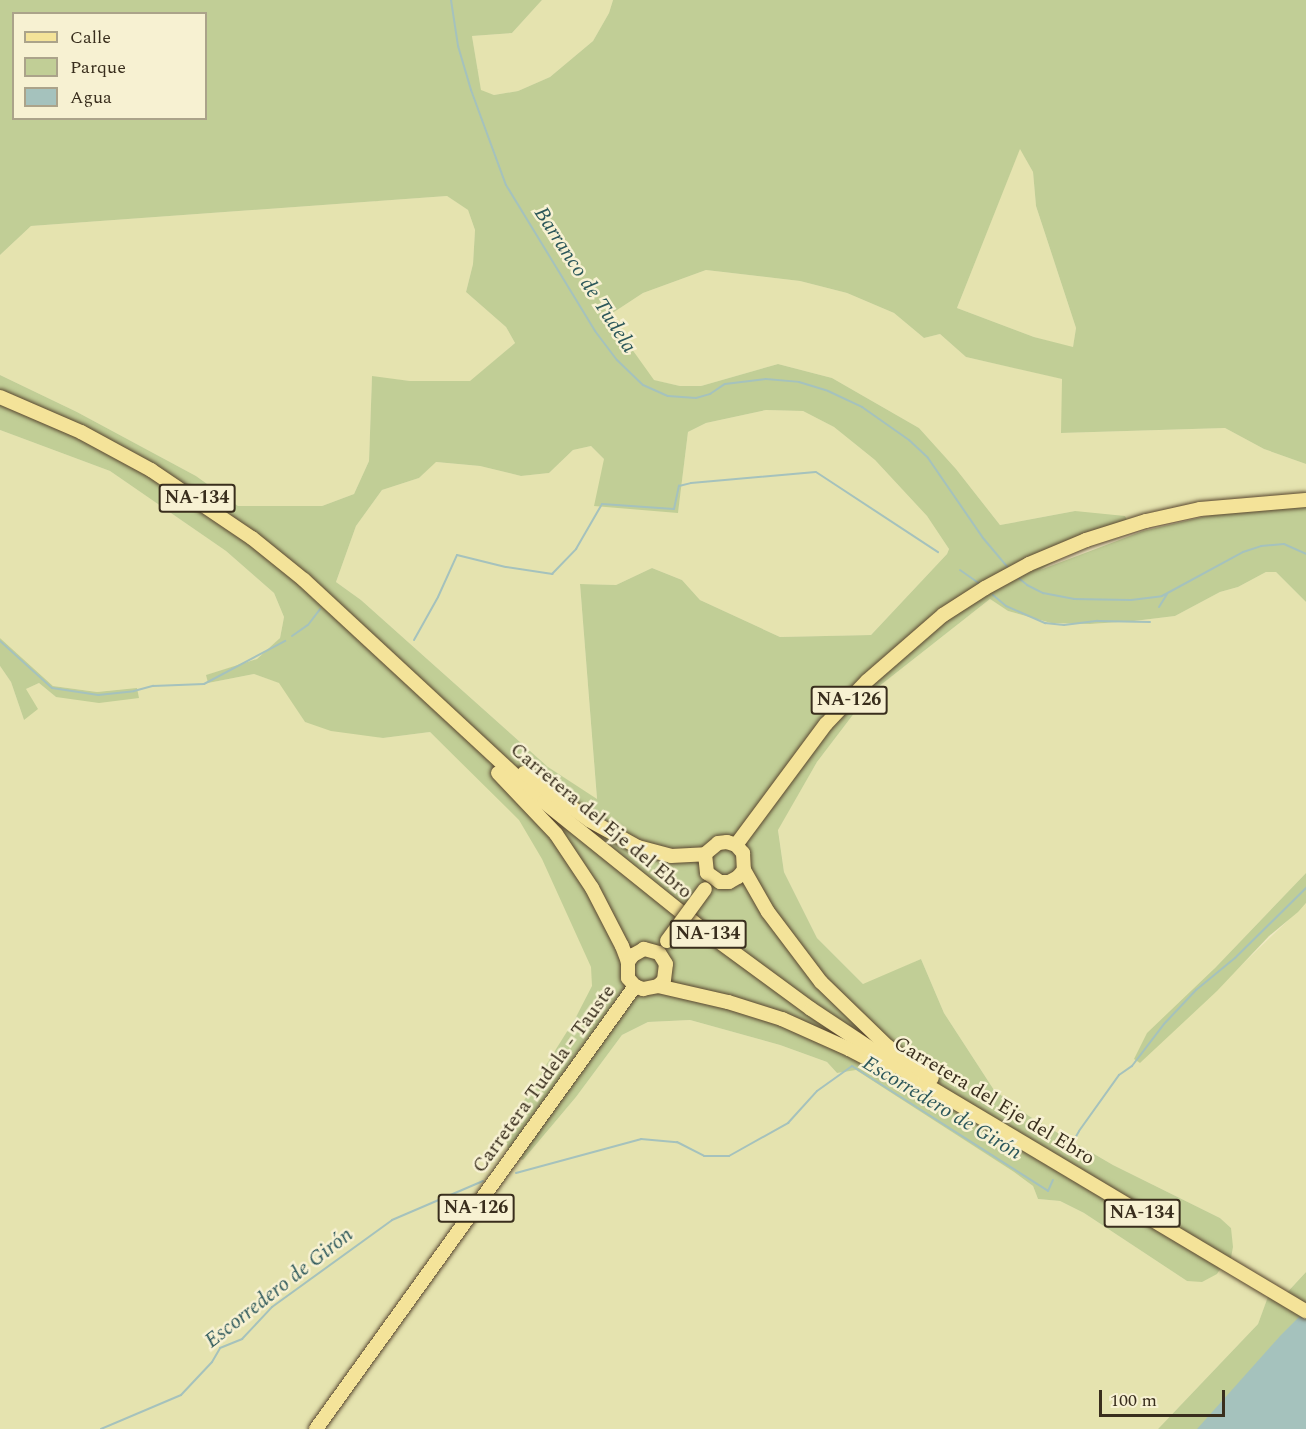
<!DOCTYPE html>
<html>
<head>
<meta charset="utf-8">
<style>
  body { margin:0 }
  #map { position:relative; width:1306px; height:1429px; overflow:hidden; background:#f0e8c2; font-family:Spectral,serif }
  div>[style] { position:absolute }
  [style*='--x'] { left:calc(var(--x)*1px); top:calc(var(--y)*1px); width:calc(var(--w)*1px); rotate:calc(var(--a)*1deg) }
  .farmland>* { inset:0; background:#e5e3af }
  .green>* { inset:0; background:#c1ce96 }
  .water>* { inset:0; background:#a5c2bd }
  .stream>* { height:2px; margin:-1px; padding:0 1px; transform-origin:1px; border-radius:1px; background:#a5c2bd }
  .roads { filter:drop-shadow(0 0 2px #58462d) drop-shadow(0 0 2px #58462d) }
  .primary>* { height:14px; margin:-7px; padding:0 7px; transform-origin:7px; border-radius:7px; background:#f4e399 }
  .bridges { filter:drop-shadow(0 0 2px #58462d) drop-shadow(0 0 2px #58462d) }
  .primary-bridge>* { height:14px; margin:-7px; padding:0 7px; transform-origin:7px; border-radius:7px; background:#f4e399 }
  span { translate:-50% -50%; white-space:nowrap; text-align:center; line-height:1.15; -webkit-text-stroke:5px #f7f1d2; paint-order:stroke }
  .shield-label span { padding:2px 4px; background:#f7f1d2; border:2px solid; border-radius:4px; -webkit-text-stroke-width:0 }
  .shield-label { font-size:18px; color:#392e1d; font-weight:700 }
  .street-label { font-size:20px; color:#392e1d }
  .water-label { font-size:21px; color:#2c575a; font-style:italic }
  .legend { position:absolute; left:12px; top:12px; width:195px; height:108px; box-sizing:border-box; background:#f7f1d2; border:2px solid #aba38a; margin:0; padding:8px 10px; list-style:none; font-size:18px; color:#392e1d }
  .legend li { display:flex; align-items:center; gap:12px; height:30px }
  .legend b { width:30px; border:2px solid #aba38a }
  .scale { position:absolute; left:1099px; top:1390px; width:126px; height:27px; box-sizing:border-box; border:3px solid #392e1d; border-top:0; padding-left:8px; font-size:18px; line-height:21px; white-space:nowrap; color:#392e1d; -webkit-text-stroke:4px #f7f1d2; paint-order:stroke }
</style>
</head>
<body>
<div id="map">
  <div class="farmland">
    <div style="clip-path:polygon(542px 0,613px 0,609px 13px,593px 41px,550px 77px,518px 91px,494px 95px,481px 91px,472px 36px,512px 33px)"></div>
    <div style="clip-path:polygon(1020px 148px,1033px 172px,1036px 206px,1076px 328px,1073px 348px,1034px 337px,957px 308px)"></div>
    <div style="clip-path:polygon(447px 196px,468px 210px,475px 230px,473px 264px,466px 292px,506px 327px,515px 343px,471px 381px,410px 381px,372px 377px,369px 461px,354px 494px,322px 506px,238px 506px,196px 476px,77px 412px,0 375px,0 255px,31px 226px)"></div>
    <div style="clip-path:polygon(706px 270px,800px 281px,847px 293px,894px 313px,924px 338px,940px 334px,966px 357px,1063px 379px,1062px 433px,1225px 428px,1264px 449px,1306px 464px,1306px 498px,1230px 504px,1132px 530px,1075px 511px,1000px 525px,956px 469px,919px 428px,832px 378px,778px 364px,701px 386px,680px 386px,653px 380px,624px 338px,611px 314px,643px 293px)"></div>
    <div style="clip-path:polygon(766px 410px,803px 411px,834px 427px,875px 460px,927px 516px,949px 549px,947px 554px,871px 635px,780px 637px,700px 600px,682px 580px,652px 568px,616px 585px,580px 584px,597px 800px,548px 767px,361px 600px,336px 582px,356px 526px,382px 490px,419px 478px,435px 462px,480px 466px,521px 476px,549px 473px,573px 450px,591px 446px,604px 459px,678px 512px,688px 432px,706px 423px)"></div>
    <div style="clip-path:polygon(0 430px,110px 471px,226px 551px,274px 593px,284px 617px,280px 638px,258px 659px,207px 675px,208px 683px,254px 674px,280px 683px,305px 722px,383px 738px,430px 732px,519px 818px,537px 842px,592px 965px,593px 989px,507px 1131px,523px 1160px,576px 1097px,622px 1035px,648px 1022px,690px 1020px,780px 1045px,827px 1062px,837px 1073px,856px 1069px,1014px 1172px,1033px 1186px,1038px 1199px,1060px 1201px,1084px 1213px,1187px 1281px,1231px 1228px,1220px 1218px,1113px 1165px,1029px 1116px,994px 1090px,944px 1013px,921px 959px,864px 985px,817px 938px,784px 872px,778px 829px,817px 762px,868px 695px,990px 599px,1008px 611px,1051px 623px,1090px 624px,1134px 621px,1175px 616px,1220px 592px,1238px 587px,1266px 572px,1276px 572px,1306px 602px,1306px 873px,1215px 968px,1140px 1063px,1306px 903px,1306px 1272px,1282px 1298px,1269px 1295px,1258px 1324px,1158px 1429px,0 1429px,0 666px,11px 682px,24px 720px,26px 689px,39px 683px,56px 697px,137px 688px,97px 692px,53px 686px,0 638px)"></div>
  </div>
  <div class="green">
    <div style="clip-path:polygon(evenodd,0 0,542px 0,512px 33px,472px 36px,481px 90px,494px 95px,518px 91px,550px 77px,593px 41px,609px 13px,613px 0,1306px 0,1306px 464px,1264px 449px,1225px 428px,1061px 433px,1062px 379px,966px 357px,940px 334px,924px 338px,894px 313px,847px 293px,800px 281px,706px 270px,643px 293px,611px 314px,624px 338px,654px 380px,680px 386px,701px 386px,778px 364px,832px 378px,919px 428px,956px 469px,1000px 525px,1075px 511px,1125px 516px,1132px 530px,1073px 550px,1040px 570px,1143px 531px,1262px 503px,1306px 498px,1306px 602px,1276px 572px,1266px 572px,1238px 587px,1220px 592px,1175px 616px,1134px 621px,1090px 624px,1051px 623px,1008px 611px,990px 599px,868px 695px,817px 762px,778px 830px,784px 872px,817px 938px,863px 984px,921px 959px,944px 1013px,994px 1090px,1029px 1116px,1113px 1165px,1220px 1218px,1231px 1228px,1233px 1247px,1229px 1268px,1224px 1263px,1217px 1274px,1202px 1282px,1187px 1281px,1084px 1213px,1060px 1201px,1038px 1199px,1033px 1186px,1014px 1172px,856px 1070px,837px 1073px,827px 1062px,780px 1045px,690px 1020px,648px 1022px,622px 1035px,576px 1097px,523px 1160px,509px 1157px,505px 1131px,576px 1017px,592px 986px,591px 967px,542px 859px,519px 820px,430px 732px,383px 738px,331px 731px,305px 722px,279px 683px,254px 674px,208px 683px,206px 675px,257px 659px,280px 638px,284px 617px,274px 593px,226px 551px,110px 471px,0 430px,0 375px,77px 412px,196px 476px,238px 506px,322px 506px,354px 494px,369px 461px,372px 376px,410px 381px,470px 381px,515px 343px,506px 327px,466px 292px,473px 264px,475px 230px,468px 210px,447px 196px,31px 226px,0 255px,0 0,14px 14px,206px 14px,206px 118px,14px 118px,14px 14px,0 0,1020px 149px,1033px 172px,1036px 206px,1076px 328px,1073px 347px,1034px 337px,957px 308px,1020px 149px,0 0,766px 410px,803px 411px,834px 427px,875px 460px,927px 516px,949px 549px,947px 554px,871px 635px,780px 637px,700px 600px,682px 580px,652px 568px,616px 585px,580px 584px,597px 799px,548px 767px,361px 600px,336px 582px,356px 526px,382px 490px,419px 478px,436px 462px,480px 466px,521px 476px,549px 473px,573px 450px,591px 446px,604px 459px,594px 506px,678px 513px,688px 432px,706px 423px,766px 410px)"></div>
    <div style="clip-path:polygon(0 638px,53px 686px,97px 692px,137px 688px,139px 698px,99px 703px,56px 697px,39px 683px,26px 689px,38px 709px,24px 720px,11px 682px,0 666px)"></div>
    <div style="clip-path:polygon(1306px 873px,1306px 903px,1298px 912px,1269px 936px,1217px 991px,1140px 1063px,1134px 1059px,1147px 1033px,1215px 968px)"></div>
    <div style="clip-path:polygon(1306px 1272px,1306px 1429px,1158px 1429px,1258px 1324px,1269px 1294px,1282px 1298px)"></div>
  </div>
  <div class="water">
    <div style="clip-path:polygon(1306px 1310px,1306px 1429px,1197px 1429px,1281px 1335px)"></div>
  </div>
  <div class="stream">
    <div style="--x:451;--y:0;--w:47;--a:81.3"></div>
    <div style="--x:458;--y:46;--w:46;--a:73.5"></div>
    <div style="--x:471;--y:90;--w:101;--a:69.8"></div>
    <div style="--x:506;--y:185;--w:171;--a:58.6"></div>
    <div style="--x:595;--y:331;--w:36;--a:53"></div>
    <div style="--x:617;--y:360;--w:36;--a:44"></div>
    <div style="--x:643;--y:385;--w:27;--a:24"></div>
    <div style="--x:668;--y:396;--w:28;--a:4"></div>
    <div style="--x:696;--y:398;--w:15;--a:-16"></div>
    <div style="--x:710;--y:394;--w:18;--a:-34"></div>
    <div style="--x:725;--y:384;--w:41;--a:-7"></div>
    <div style="--x:766;--y:379;--w:33;--a:5"></div>
    <div style="--x:799;--y:382;--w:30;--a:17"></div>
    <div style="--x:828;--y:391;--w:38;--a:25"></div>
    <div style="--x:862;--y:407;--w:57;--a:35.1"></div>
    <div style="--x:909;--y:440;--w:26;--a:43"></div>
    <div style="--x:928;--y:458;--w:97;--a:55.5"></div>
    <div style="--x:983;--y:538;--w:42;--a:49.8"></div>
    <div style="--x:960;--y:570;--w:24;--a:35"></div>
    <div style="--x:1016;--y:576;--w:14;--a:39"></div>
    <div style="--x:1027;--y:585;--w:18;--a:27"></div>
    <div style="--x:1043;--y:593;--w:32;--a:11"></div>
    <div style="--x:1074;--y:599;--w:57;--a:1"></div>
    <div style="--x:1131;--y:600;--w:31;--a:-7"></div>
    <div style="--x:1162;--y:596;--w:92;--a:-28.5"></div>
    <div style="--x:1243;--y:552;--w:19;--a:-18"></div>
    <div style="--x:1261;--y:546;--w:23;--a:-5"></div>
    <div style="--x:1284;--y:544;--w:24;--a:24"></div>
    <div style="--x:993;--y:595;--w:17;--a:40"></div>
    <div style="--x:1006;--y:606;--w:43;--a:23.6"></div>
    <div style="--x:1045;--y:623;--w:19;--a:6"></div>
    <div style="--x:1064;--y:625;--w:34;--a:-7"></div>
    <div style="--x:1098;--y:621;--w:52;--a:1.1"></div>
    <div style="--x:1159;--y:607;--w:15;--a:-58"></div>
    <div style="--x:292;--y:636;--w:19;--a:-35"></div>
    <div style="--x:308;--y:625;--w:20;--a:-53"></div>
    <div style="--x:414;--y:640;--w:49;--a:-60.8"></div>
    <div style="--x:438;--y:597;--w:46;--a:-65.7"></div>
    <div style="--x:457;--y:555;--w:50;--a:13.8"></div>
    <div style="--x:506;--y:567;--w:47;--a:8.7"></div>
    <div style="--x:552;--y:574;--w:35;--a:-46"></div>
    <div style="--x:576;--y:549;--w:52;--a:-60"></div>
    <div style="--x:602;--y:504;--w:72;--a:4"></div>
    <div style="--x:674;--y:509;--w:24;--a:-78"></div>
    <div style="--x:679;--y:486;--w:12;--a:-14"></div>
    <div style="--x:691;--y:483;--w:125;--a:-5"></div>
    <div style="--x:816;--y:472;--w:146;--a:33.3"></div>
    <div style="--x:0;--y:641;--w:70;--a:42.1"></div>
    <div style="--x:52;--y:688;--w:47;--a:8.7"></div>
    <div style="--x:98;--y:695;--w:36;--a:-6"></div>
    <div style="--x:134;--y:691;--w:20;--a:-15"></div>
    <div style="--x:153;--y:686;--w:51;--a:-2.2"></div>
    <div style="--x:204;--y:684;--w:92;--a:-28"></div>
    <div style="--x:1067;--y:1152;--w:24;--a:-60"></div>
    <div style="--x:1079;--y:1131;--w:69;--a:-54.5"></div>
    <div style="--x:1119;--y:1075;--w:16;--a:-35"></div>
    <div style="--x:1132;--y:1066;--w:53;--a:-52.7"></div>
    <div style="--x:1164;--y:1024;--w:47;--a:-46.7"></div>
    <div style="--x:1196;--y:990;--w:50;--a:-39.4"></div>
    <div style="--x:1235;--y:958;--w:100;--a:-44.6"></div>
    <div style="--x:516;--y:1173;--w:130;--a:-15.2"></div>
    <div style="--x:641;--y:1139;--w:36;--a:5"></div>
    <div style="--x:677;--y:1142;--w:30;--a:27"></div>
    <div style="--x:704;--y:1156;--w:25;--a:0"></div>
    <div style="--x:729;--y:1156;--w:68;--a:-29.2"></div>
    <div style="--x:788;--y:1123;--w:43;--a:-47.8"></div>
    <div style="--x:817;--y:1091;--w:43;--a:-35.5"></div>
    <div style="--x:852;--y:1066;--w:232;--a:32.5"></div>
    <div style="--x:1048;--y:1191;--w:12;--a:-66"></div>
    <div style="--x:101;--y:1429;--w:87;--a:-23"></div>
    <div style="--x:181;--y:1395;--w:45;--a:-46.8"></div>
    <div style="--x:212;--y:1362;--w:16;--a:-60"></div>
    <div style="--x:220;--y:1348;--w:24;--a:-22"></div>
    <div style="--x:242;--y:1339;--w:44;--a:-46.8"></div>
    <div style="--x:272;--y:1307;--w:148;--a:-35.9"></div>
    <div style="--x:392;--y:1220;--w:99;--a:-23.2"></div>
  </div>
  <div class="roads">
    <div class="primary">
      <div style="--x:0;--y:397;--w:88;--a:23.4"></div>
      <div style="--x:81;--y:432;--w:80;--a:28.5"></div>
      <div style="--x:151;--y:470;--w:122;--a:34"></div>
      <div style="--x:252;--y:538;--w:67;--a:38.9"></div>
      <div style="--x:304;--y:580;--w:327;--a:42.8"></div>
      <div style="--x:544;--y:802;--w:198;--a:38.8"></div>
      <div style="--x:698;--y:926;--w:140;--a:36.3"></div>
      <div style="--x:811;--y:1009;--w:134;--a:33.5"></div>
      <div style="--x:923;--y:1083;--w:446;--a:30.8"></div>
      <div style="--x:498;--y:773;--w:84;--a:46.4"></div>
      <div style="--x:556;--y:834;--w:65;--a:56.3"></div>
      <div style="--x:592;--y:888;--w:65;--a:62.7"></div>
      <div style="--x:622;--y:946;--w:17;--a:69"></div>
      <div style="--x:628;--y:962;--w:16;--a:90"></div>
      <div style="--x:628;--y:978;--w:11;--a:49"></div>
      <div style="--x:635;--y:986;--w:9;--a:21"></div>
      <div style="--x:643;--y:989;--w:15;--a:-11"></div>
      <div style="--x:658;--y:986;--w:8;--a:-45"></div>
      <div style="--x:664;--y:980;--w:16;--a:-83"></div>
      <div style="--x:666;--y:964;--w:13;--a:-122"></div>
      <div style="--x:659;--y:953;--w:16;--a:-165"></div>
      <div style="--x:644;--y:949;--w:13;--a:151"></div>
      <div style="--x:633;--y:955;--w:9;--a:126"></div>
      <div style="--x:524;--y:773;--w:80;--a:35.9"></div>
      <div style="--x:589;--y:820;--w:56;--a:28.9"></div>
      <div style="--x:638;--y:847;--w:34;--a:15"></div>
      <div style="--x:671;--y:856;--w:34;--a:-3"></div>
      <div style="--x:736;--y:845;--w:151;--a:-53.4"></div>
      <div style="--x:826;--y:724;--w:59;--a:-46.4"></div>
      <div style="--x:867;--y:681;--w:101;--a:-41"></div>
      <div style="--x:943;--y:615;--w:50;--a:-32.7"></div>
      <div style="--x:985;--y:588;--w:50;--a:-28.6"></div>
      <div style="--x:1029;--y:564;--w:62;--a:-22.8"></div>
      <div style="--x:1086;--y:540;--w:63;--a:-17.6"></div>
      <div style="--x:1146;--y:521;--w:55;--a:-12.5"></div>
      <div style="--x:1200;--y:509;--w:106;--a:-4.9"></div>
      <div style="--x:744;--y:870;--w:9;--a:131"></div>
      <div style="--x:738;--y:877;--w:10;--a:151"></div>
      <div style="--x:729;--y:882;--w:9;--a:180"></div>
      <div style="--x:720;--y:882;--w:16;--a:-145"></div>
      <div style="--x:707;--y:873;--w:19;--a:-96"></div>
      <div style="--x:705;--y:854;--w:17;--a:-40"></div>
      <div style="--x:718;--y:843;--w:9;--a:-6"></div>
      <div style="--x:727;--y:842;--w:9;--a:18"></div>
      <div style="--x:736;--y:845;--w:11;--a:49"></div>
      <div style="--x:743;--y:853;--w:17;--a:87"></div>
      <div style="--x:744;--y:870;--w:48;--a:60.3"></div>
      <div style="--x:768;--y:912;--w:88;--a:52.9"></div>
      <div style="--x:821;--y:982;--w:92;--a:44.1"></div>
      <div style="--x:887;--y:1046;--w:55;--a:35.4"></div>
      <div style="--x:658;--y:986;--w:72;--a:12.9"></div>
      <div style="--x:728;--y:1002;--w:57;--a:17.5"></div>
      <div style="--x:782;--y:1019;--w:73;--a:24.1"></div>
      <div style="--x:849;--y:1049;--w:45;--a:27.7"></div>
      <div style="--x:316;--y:1429;--w:546;--a:-54.24"></div>
    </div>
  </div>
  <div class="bridges">
    <div class="primary-bridge">
      <div style="--x:667;--y:941;--w:64;--a:-53.8"></div>
    </div>
  </div>
  <div class="shield-label">
    <span style="left:197px;top:498px">NA-134</span>
    <span style="left:849px;top:700px">NA-126</span>
    <span style="left:708px;top:934px">NA-134</span>
    <span style="left:476px;top:1208px">NA-126</span>
    <span style="left:1142px;top:1213px">NA-134</span>
  </div>
  <div class="street-label">
    <span style="left:601px;top:821px;rotate:40deg">Carretera del Eje del Ebro</span>
    <span style="left:544px;top:1079px;rotate:-54deg">Carretera Tudela - Tauste</span>
    <span style="left:994px;top:1101px;rotate:31deg">Carretera del Eje del Ebro</span>
  </div>
  <div class="water-label">
    <span style="left:585px;top:280px;rotate:57deg">Barranco de Tudela</span>
    <span style="left:942px;top:1108px;rotate:31deg">Escorredero de Girón</span>
    <span style="left:279px;top:1288px;rotate:-38deg">Escorredero de Girón</span>
  </div>
  <ul class="legend">
  <li><b style="height:8px;background:#f4e399"></b>Calle</li>
  <li><b style="height:16px;background:#c1ce96"></b>Parque</li>
  <li><b style="height:16px;background:#a5c2bd"></b>Agua</li>
  </ul>
  <div class="scale">100 m</div>
</div>
</body>
</html>
